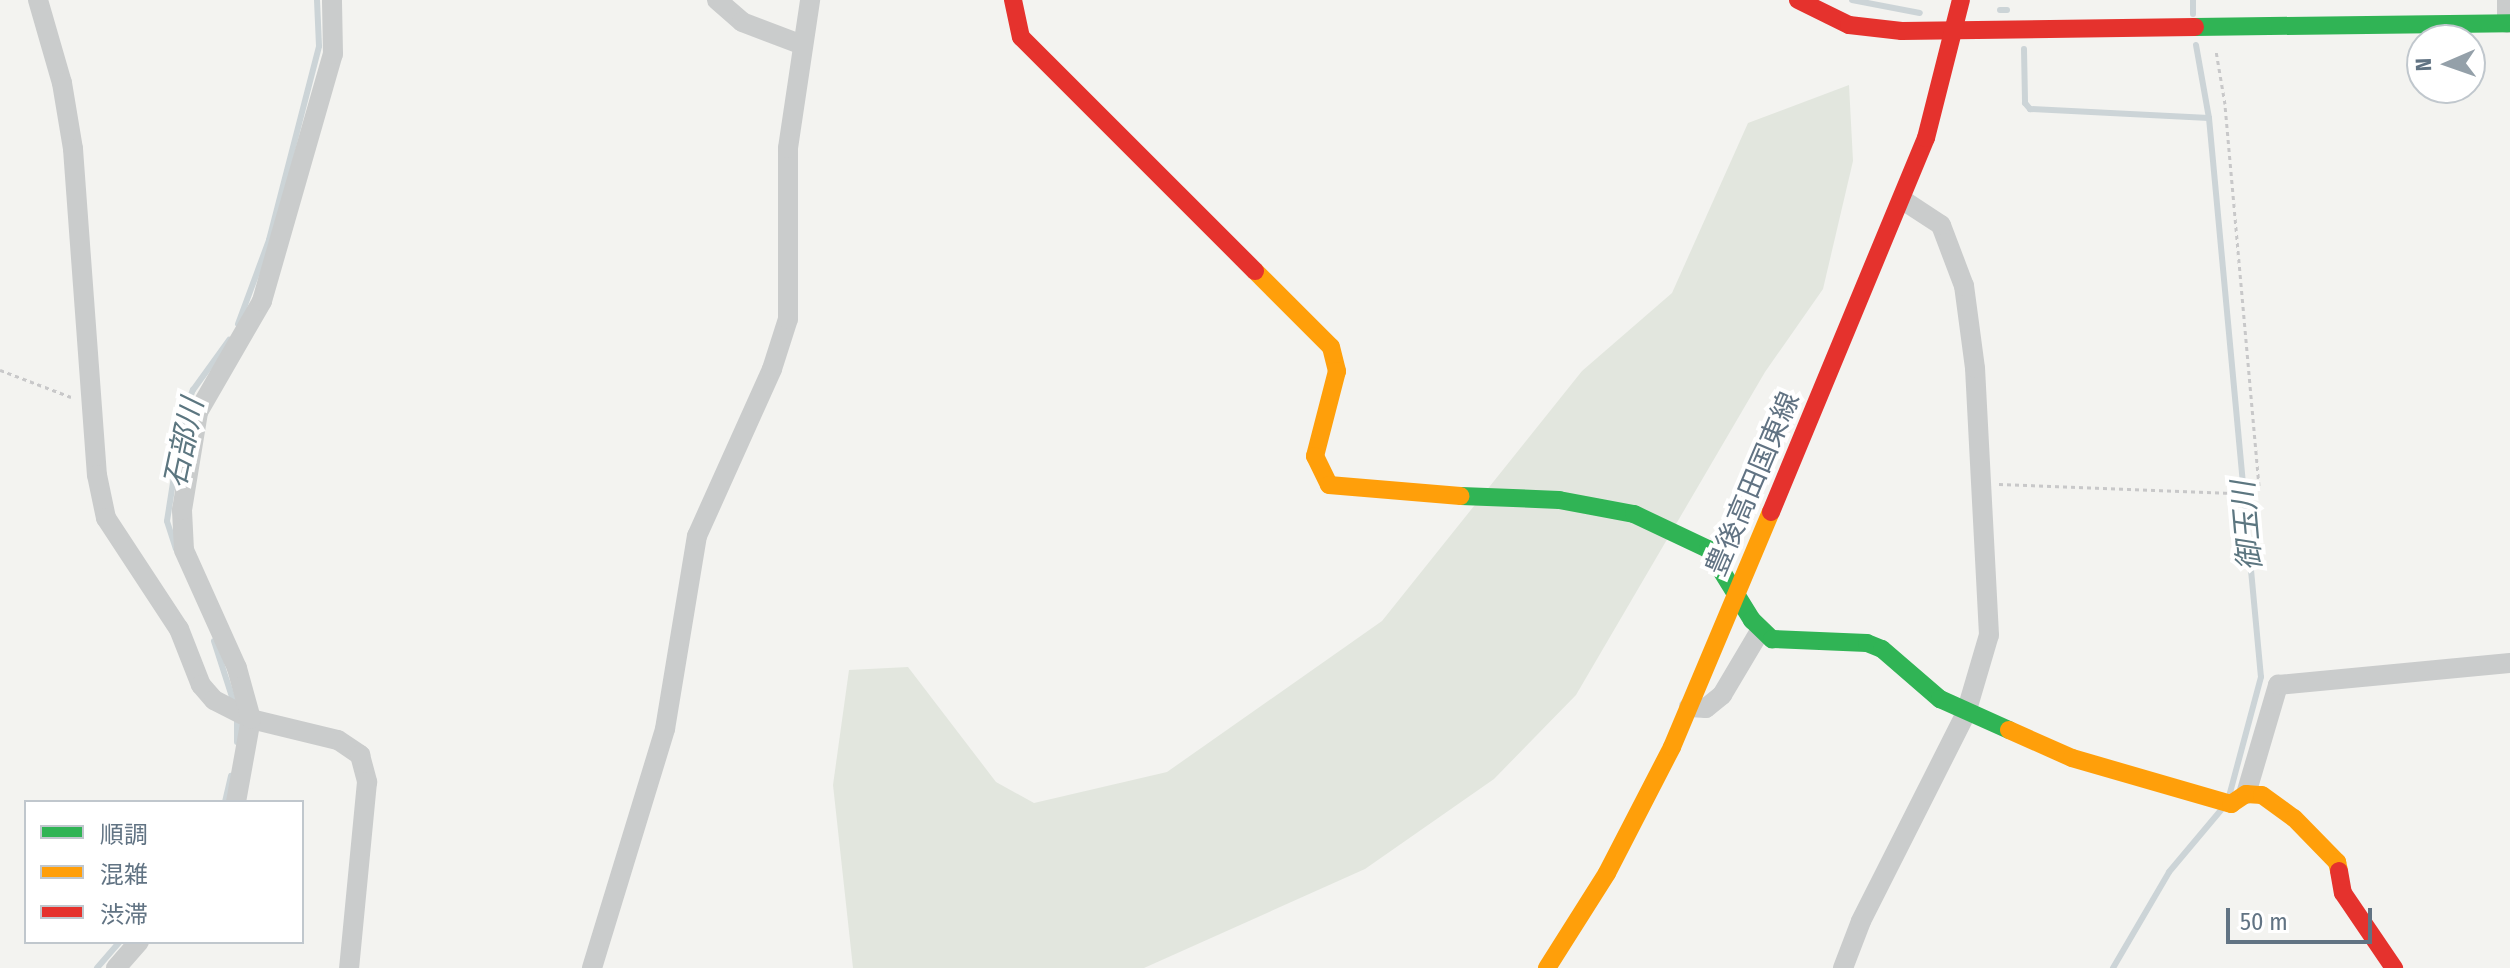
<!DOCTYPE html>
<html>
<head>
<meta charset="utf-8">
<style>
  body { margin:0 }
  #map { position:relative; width:2510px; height:968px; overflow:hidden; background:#f3f3f0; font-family:"Fira Sans Condensed","Noto Sans JP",sans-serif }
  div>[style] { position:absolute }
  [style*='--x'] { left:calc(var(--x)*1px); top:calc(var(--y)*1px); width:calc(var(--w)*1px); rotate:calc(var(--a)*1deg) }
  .green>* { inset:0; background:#e2e6de }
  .stream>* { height:6px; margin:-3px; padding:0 3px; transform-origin:3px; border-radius:3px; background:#ccd4d7 }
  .path>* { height:3px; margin-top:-1.5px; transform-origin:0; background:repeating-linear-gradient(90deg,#c8c8c9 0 4px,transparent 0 8px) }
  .street>* { height:20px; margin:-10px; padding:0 10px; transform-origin:10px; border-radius:10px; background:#cacccc }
  .fast>* { height:18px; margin:-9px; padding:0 9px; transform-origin:9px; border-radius:9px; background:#30b455 }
  .slow>* { height:18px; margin:-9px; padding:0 9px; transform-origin:9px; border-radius:9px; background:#ff9f0a }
  .jam>* { height:18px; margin:-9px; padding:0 9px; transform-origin:9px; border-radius:9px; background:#e5322d }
  span { translate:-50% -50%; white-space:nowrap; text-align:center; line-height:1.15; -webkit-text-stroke:8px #fff; paint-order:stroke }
  .street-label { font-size:28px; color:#617383 }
  .water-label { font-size:30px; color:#5c7680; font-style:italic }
  .legend { position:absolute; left:24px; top:800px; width:280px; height:144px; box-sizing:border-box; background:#fff; border:2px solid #c0c7cd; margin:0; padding:10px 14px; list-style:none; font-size:24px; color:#617383 }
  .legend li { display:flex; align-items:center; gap:16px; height:40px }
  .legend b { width:40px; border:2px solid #c0c7cd }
  .north { position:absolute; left:2406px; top:24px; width:80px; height:80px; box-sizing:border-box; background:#fff; border:2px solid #c0c7cd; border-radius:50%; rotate:268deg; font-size:22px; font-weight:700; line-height:32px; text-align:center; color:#617383 }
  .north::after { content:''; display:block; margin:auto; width:28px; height:36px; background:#94a0a9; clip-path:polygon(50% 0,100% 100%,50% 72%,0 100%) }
  .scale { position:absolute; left:2226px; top:908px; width:146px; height:36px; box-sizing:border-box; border:4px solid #617383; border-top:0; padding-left:10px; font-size:24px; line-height:28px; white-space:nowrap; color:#617383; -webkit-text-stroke:6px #fff; paint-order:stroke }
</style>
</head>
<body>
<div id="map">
  <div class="green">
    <div style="clip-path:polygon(1849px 85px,1853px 161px,1823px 289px,1765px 372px,1576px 695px,1494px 779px,1365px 869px,1144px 968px,853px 968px,833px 785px,849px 670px,908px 667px,996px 782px,1034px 803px,1167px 772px,1382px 621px,1582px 371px,1672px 293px,1748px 123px)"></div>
  </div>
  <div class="stream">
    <div style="--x:1852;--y:0;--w:69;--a:10.8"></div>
    <div style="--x:2193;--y:0;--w:14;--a:90"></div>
    <div style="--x:2000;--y:10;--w:7;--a:0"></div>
    <div style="--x:2196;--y:45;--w:74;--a:79.9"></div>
    <div style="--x:2209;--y:118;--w:561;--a:84.69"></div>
    <div style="--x:2261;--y:677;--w:120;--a:105"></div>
    <div style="--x:2024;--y:49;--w:54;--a:88.9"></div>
    <div style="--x:2025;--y:103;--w:8;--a:50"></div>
    <div style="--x:2030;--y:109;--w:179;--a:2.9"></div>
    <div style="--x:238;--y:324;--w:90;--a:-69.7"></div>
    <div style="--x:269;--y:240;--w:200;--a:-75.5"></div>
    <div style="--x:319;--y:46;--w:46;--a:-92.5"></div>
    <div style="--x:176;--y:549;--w:29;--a:-108"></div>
    <div style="--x:167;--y:521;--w:109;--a:-81.1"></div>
    <div style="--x:184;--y:413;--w:25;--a:-69"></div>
    <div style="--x:193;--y:390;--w:62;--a:-54.2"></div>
    <div style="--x:214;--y:641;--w:68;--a:72.1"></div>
    <div style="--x:237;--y:717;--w:25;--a:90"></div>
    <div style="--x:225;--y:802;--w:27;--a:-77"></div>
    <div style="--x:97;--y:968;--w:35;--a:-49"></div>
    <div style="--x:2113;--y:968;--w:111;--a:-59.7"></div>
    <div style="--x:2169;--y:872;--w:81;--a:-50"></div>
  </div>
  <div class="path">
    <div style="--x:0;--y:370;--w:76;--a:20.8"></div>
    <div style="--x:1999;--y:484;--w:233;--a:2.2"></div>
    <div style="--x:2232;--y:493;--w:28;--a:-15"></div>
    <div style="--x:2259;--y:486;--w:384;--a:-95.1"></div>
    <div style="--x:2225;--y:104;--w:54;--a:-99.6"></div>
  </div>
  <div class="street">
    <div style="--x:38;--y:0;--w:86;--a:73.9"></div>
    <div style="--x:62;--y:83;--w:67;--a:80.5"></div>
    <div style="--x:73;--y:149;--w:327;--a:85.8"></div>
    <div style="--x:97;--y:475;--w:44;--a:78.2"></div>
    <div style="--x:106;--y:518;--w:133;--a:56.7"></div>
    <div style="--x:179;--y:629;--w:60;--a:68.6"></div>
    <div style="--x:201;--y:685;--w:20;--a:49"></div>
    <div style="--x:214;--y:700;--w:42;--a:27.2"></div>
    <div style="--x:251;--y:719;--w:89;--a:13.6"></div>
    <div style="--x:338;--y:740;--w:27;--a:34"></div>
    <div style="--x:360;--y:755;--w:28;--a:75"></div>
    <div style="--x:367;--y:782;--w:187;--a:95.5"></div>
    <div style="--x:717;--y:0;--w:33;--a:41"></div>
    <div style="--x:742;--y:22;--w:62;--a:20.8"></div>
    <div style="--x:2507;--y:0;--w:23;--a:90"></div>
    <div style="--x:1689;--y:707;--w:17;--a:3"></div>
    <div style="--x:1706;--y:708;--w:21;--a:-39"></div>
    <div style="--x:1722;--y:695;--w:74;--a:-59.3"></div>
    <div style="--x:2246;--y:794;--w:114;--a:-73.6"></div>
    <div style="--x:2278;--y:685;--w:233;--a:-5.4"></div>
    <div style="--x:236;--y:802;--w:84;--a:-79.8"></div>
    <div style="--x:251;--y:719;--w:53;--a:-105.4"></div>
    <div style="--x:237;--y:668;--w:129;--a:-114.2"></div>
    <div style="--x:184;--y:550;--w:40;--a:-92.9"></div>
    <div style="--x:182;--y:510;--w:99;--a:-80.7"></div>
    <div style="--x:198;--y:412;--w:128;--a:-60"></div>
    <div style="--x:262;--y:301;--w:257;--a:-74"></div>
    <div style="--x:333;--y:54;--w:54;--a:-91.1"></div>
    <div style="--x:116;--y:968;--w:35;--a:-49"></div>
    <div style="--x:592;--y:968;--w:250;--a:-73"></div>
    <div style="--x:665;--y:729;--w:196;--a:-80.6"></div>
    <div style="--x:697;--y:536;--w:183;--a:-65.8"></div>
    <div style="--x:772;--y:369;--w:52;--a:-72.3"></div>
    <div style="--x:788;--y:319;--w:171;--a:-90"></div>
    <div style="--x:788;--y:148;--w:150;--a:-81.5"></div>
    <div style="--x:1843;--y:968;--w:50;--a:-69"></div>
    <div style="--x:1861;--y:921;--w:233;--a:-63.2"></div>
    <div style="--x:1966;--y:713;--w:81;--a:-73.6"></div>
    <div style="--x:1989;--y:635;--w:267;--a:-93"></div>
    <div style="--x:1975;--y:368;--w:83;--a:-97.6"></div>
    <div style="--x:1964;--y:286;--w:65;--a:-110.7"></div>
    <div style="--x:1941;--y:225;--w:45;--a:-146.7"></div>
  </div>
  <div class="fast">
    <div style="--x:2195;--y:27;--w:315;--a:-0.7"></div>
    <div style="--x:1461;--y:496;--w:98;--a:2.3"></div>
    <div style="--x:1559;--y:500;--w:76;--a:10.6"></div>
    <div style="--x:1634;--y:514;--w:82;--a:25.3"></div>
    <div style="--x:1708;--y:549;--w:84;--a:58.2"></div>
    <div style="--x:1752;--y:620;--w:28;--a:44"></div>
    <div style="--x:1772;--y:639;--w:95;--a:2.4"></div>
    <div style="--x:1867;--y:643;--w:16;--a:22"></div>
    <div style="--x:1882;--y:649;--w:77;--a:40.8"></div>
    <div style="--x:1940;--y:699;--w:76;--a:24.2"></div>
  </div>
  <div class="slow">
    <div style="--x:1255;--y:271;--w:107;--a:45"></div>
    <div style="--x:1331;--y:347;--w:25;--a:76"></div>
    <div style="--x:1337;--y:371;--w:88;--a:104.5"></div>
    <div style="--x:1315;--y:456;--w:32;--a:64"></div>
    <div style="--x:1329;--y:485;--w:132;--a:4.8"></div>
    <div style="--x:2009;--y:730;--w:69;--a:24"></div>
    <div style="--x:2072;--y:758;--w:166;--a:16.1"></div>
    <div style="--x:2231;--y:804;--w:18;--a:-34"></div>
    <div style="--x:2246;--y:794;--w:16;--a:4"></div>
    <div style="--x:2262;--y:795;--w:39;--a:36"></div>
    <div style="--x:2294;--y:818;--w:62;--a:45.7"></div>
    <div style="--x:2337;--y:862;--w:9;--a:77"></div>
    <div style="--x:1547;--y:968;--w:112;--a:-57.7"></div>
    <div style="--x:1607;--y:873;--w:142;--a:-62.7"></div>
    <div style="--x:1672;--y:747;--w:255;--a:-67.2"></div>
  </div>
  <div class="jam">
    <div style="--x:1013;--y:0;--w:38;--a:78"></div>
    <div style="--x:1021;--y:37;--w:331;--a:45"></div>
    <div style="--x:1798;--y:0;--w:57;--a:26.1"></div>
    <div style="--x:1849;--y:25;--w:53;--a:6.5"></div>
    <div style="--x:1902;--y:31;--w:293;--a:-0.8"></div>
    <div style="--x:1771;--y:512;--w:405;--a:-67.5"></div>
    <div style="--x:1926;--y:138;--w:142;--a:-75.8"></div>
    <div style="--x:2339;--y:871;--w:22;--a:80"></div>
    <div style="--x:2343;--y:893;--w:91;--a:55.8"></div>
  </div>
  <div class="street-label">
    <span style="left:1753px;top:484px;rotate:-67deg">豊後高田国東線</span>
  </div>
  <div class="water-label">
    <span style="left:184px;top:443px;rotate:-78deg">石部川</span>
    <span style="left:2247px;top:526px;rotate:-95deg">御玉川</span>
  </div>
  <ul class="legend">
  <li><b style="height:10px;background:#30b455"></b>順調</li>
  <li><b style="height:10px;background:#ff9f0a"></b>混雑</li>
  <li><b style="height:10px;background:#e5322d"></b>渋滞</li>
  </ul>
  <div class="north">N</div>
  <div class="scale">50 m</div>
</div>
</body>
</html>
